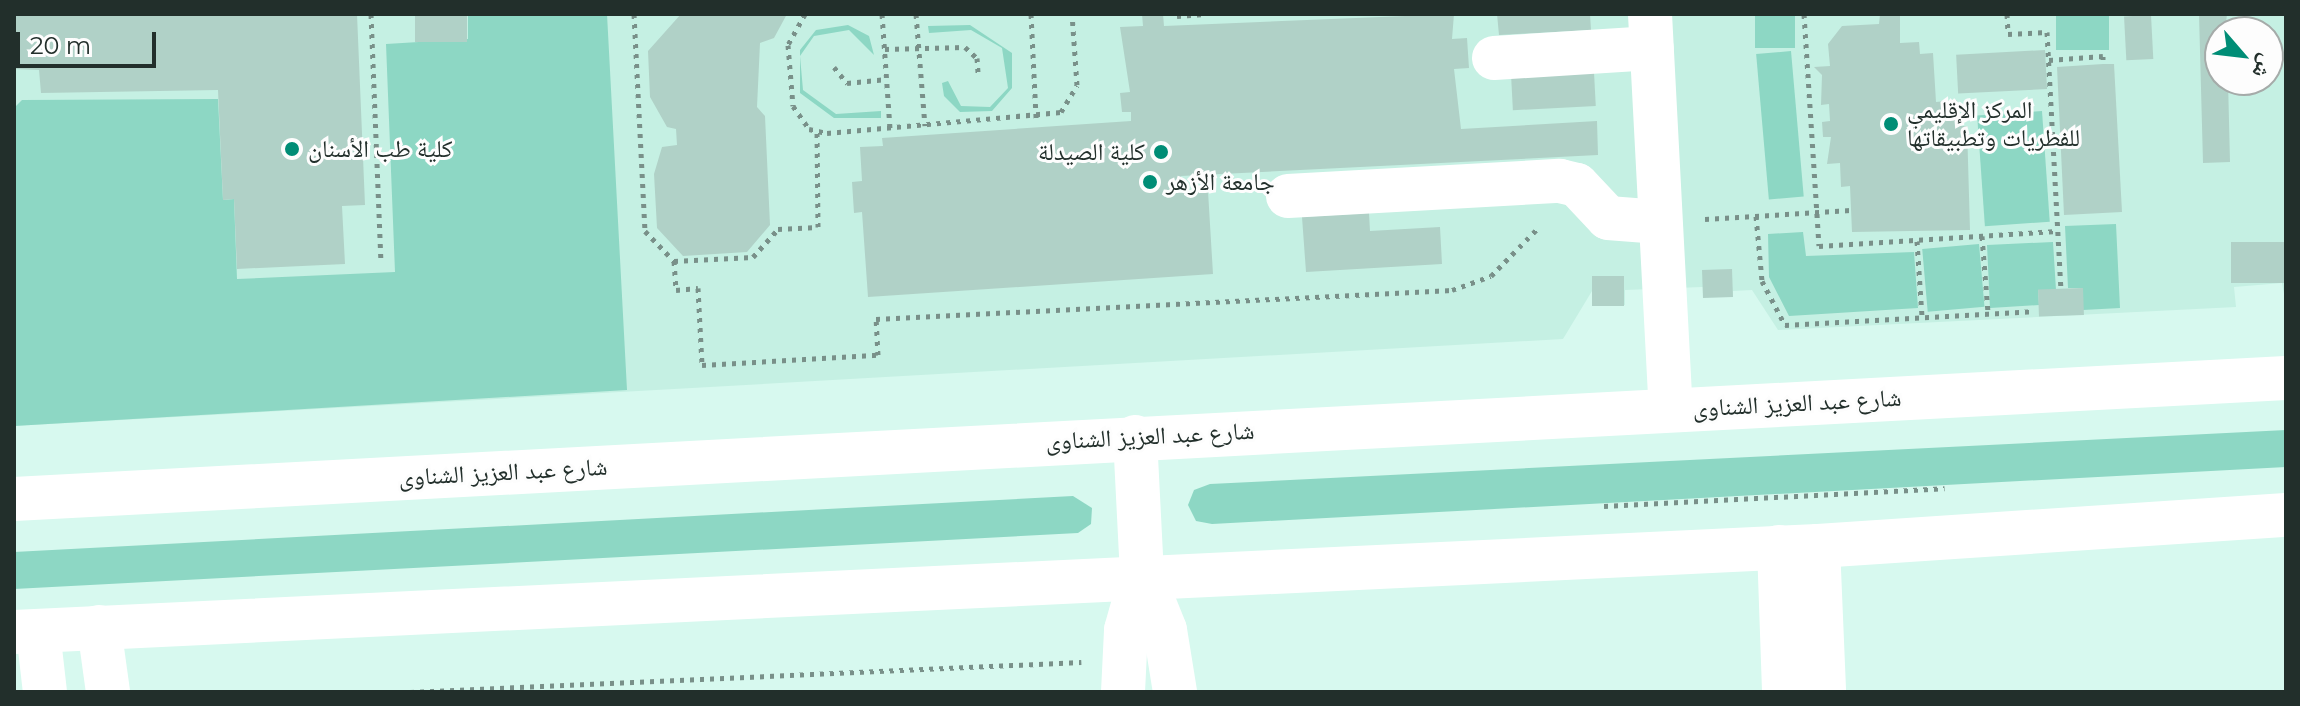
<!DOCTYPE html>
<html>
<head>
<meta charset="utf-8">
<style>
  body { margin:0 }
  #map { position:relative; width:2300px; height:706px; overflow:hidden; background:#d7f9ef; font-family:Montserrat,"Noto Naskh Arabic",sans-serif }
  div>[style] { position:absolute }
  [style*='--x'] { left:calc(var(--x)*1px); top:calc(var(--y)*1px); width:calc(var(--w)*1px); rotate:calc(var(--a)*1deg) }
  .built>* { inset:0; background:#c5f0e3 }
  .green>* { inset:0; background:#8dd7c4; transform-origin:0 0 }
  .building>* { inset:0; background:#b0d1c7; transform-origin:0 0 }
  .path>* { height:5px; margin-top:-2.5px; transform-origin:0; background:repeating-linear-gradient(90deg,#799089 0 4px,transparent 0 10px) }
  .minor>* { height:44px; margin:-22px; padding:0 22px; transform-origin:22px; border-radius:22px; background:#fff }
  .dots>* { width:22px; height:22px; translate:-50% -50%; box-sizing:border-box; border:4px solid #fdfdfd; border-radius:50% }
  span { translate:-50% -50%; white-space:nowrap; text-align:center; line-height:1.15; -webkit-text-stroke:6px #fdfdfd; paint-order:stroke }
  .poi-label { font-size:24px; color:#222f2b }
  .left { translate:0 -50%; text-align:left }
  .right { translate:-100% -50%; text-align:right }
  .street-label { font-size:24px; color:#222f2b }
  .frame { position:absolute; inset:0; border:16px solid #222f2b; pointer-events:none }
  .north { position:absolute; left:2204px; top:16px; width:80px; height:80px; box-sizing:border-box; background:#fdfdfd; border:2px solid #a5aba9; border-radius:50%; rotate:118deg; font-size:22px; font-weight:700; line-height:32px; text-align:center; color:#222f2b }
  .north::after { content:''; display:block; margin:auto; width:28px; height:36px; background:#008d76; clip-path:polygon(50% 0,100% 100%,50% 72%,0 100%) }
  .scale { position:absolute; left:16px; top:32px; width:140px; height:36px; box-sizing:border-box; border:4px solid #222f2b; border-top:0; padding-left:10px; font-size:24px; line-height:28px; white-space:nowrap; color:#222f2b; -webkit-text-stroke:6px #fdfdfd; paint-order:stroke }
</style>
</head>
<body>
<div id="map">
  <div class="built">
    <div style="clip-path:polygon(evenodd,14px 14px,2286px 14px,2286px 305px,2282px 283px,2234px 287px,2236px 307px,1778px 330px,1752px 290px,1733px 291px,1733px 297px,1702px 287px,1625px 290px,1625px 305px,1593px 306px,1592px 291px,1563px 339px,14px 426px,14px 14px,2220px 32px,2268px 32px,2268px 80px,2220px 80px,2220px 32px)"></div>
  </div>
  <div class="green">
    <div style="clip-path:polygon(468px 14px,607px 14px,627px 390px,14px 426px,14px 108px,22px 100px,218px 99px,223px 200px,234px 199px,237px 279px,395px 272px,386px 44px,468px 39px)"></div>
    <div style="left:1755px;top:14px;width:40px;height:34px"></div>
    <div style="left:2056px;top:14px;width:53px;height:36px"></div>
    <div style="clip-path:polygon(848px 25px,869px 36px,874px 55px,849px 30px,814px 36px,800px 56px,803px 90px,836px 114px,881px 111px,881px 118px,834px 118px,800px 93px,800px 50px,816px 30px)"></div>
    <div style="clip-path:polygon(970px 25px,1012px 53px,1012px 88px,992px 111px,960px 112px,944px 96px,942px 83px,948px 81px,961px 106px,990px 107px,1008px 88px,1002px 48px,971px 30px,929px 33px,928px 26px)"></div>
    <div style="left:1791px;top:51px;width:146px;height:35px;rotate:85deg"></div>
    <div style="left:2042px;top:111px;width:111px;height:65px;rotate:86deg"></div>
    <div style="clip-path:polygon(2116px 224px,2120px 308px,2083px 310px,2083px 288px,2068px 288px,2065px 226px)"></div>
    <div style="clip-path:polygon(1803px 232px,1806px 256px,1914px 252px,1918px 308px,1789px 316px,1769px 277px,1768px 234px)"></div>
    <div style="clip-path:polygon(2053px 242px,2056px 290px,2038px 290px,2039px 305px,1990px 308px,1987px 245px)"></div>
    <div style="left:1979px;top:244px;width:63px;height:57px;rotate:85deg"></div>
    <div style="clip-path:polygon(2286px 430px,2286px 467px,1212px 524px,1196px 521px,1188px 505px,1194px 490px,1210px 484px)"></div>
    <div style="clip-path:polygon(1073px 496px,1092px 508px,1091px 524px,1078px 533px,14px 589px,14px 552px)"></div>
  </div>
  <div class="building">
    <div style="clip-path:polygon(14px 14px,357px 14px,365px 205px,342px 206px,345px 264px,237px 269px,234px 199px,223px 200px,218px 90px,41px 93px,39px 70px,14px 69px)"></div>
    <div style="left:415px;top:14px;width:52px;height:28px"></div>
    <div style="clip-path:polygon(681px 14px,787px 14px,774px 38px,760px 43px,757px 107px,765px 116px,770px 225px,747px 252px,683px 256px,657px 228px,654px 174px,662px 147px,677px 145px,676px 129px,667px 127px,650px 97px,648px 51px)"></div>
    <div style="clip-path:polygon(1142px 14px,1163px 14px,1164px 26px,1454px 14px,1452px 39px,1467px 38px,1469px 68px,1454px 69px,1461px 129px,1597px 121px,1598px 155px,1181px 176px,1183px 193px,1208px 191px,1213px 274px,868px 297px,862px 212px,854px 213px,852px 182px,862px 181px,860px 147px,883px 146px,882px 138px,1131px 121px,1131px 112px,1122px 112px,1120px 93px,1130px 92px,1120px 27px,1143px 26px)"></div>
    <div style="clip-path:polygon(1497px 14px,1590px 14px,1591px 30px,1499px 35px)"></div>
    <div style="clip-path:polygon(1880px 14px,1900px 14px,1900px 43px,1919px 42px,1920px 54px,1933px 53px,1936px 102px,1957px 100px,1960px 126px,1967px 126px,1970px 230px,1852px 232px,1850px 186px,1841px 187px,1840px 163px,1827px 164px,1831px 137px,1823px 137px,1822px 122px,1830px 121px,1829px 104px,1821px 105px,1822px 75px,1814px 67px,1830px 66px,1828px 44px,1842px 26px,1879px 24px)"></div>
    <div style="clip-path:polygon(2199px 14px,2227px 14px,2220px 80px,2228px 80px,2230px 162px,2203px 163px)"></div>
    <div style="left:2151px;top:15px;width:44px;height:27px;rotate:87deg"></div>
    <div style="left:2045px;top:50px;width:39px;height:89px;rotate:87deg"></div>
    <div style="clip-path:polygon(2103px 64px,2114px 64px,2122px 212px,2064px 215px,2057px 67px)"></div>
    <div style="left:1594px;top:72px;width:34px;height:83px;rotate:87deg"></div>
    <div style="clip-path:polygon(1369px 213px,1370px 231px,1440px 227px,1442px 264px,1306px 272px,1302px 217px)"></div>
    <div style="left:2286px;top:242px;width:41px;height:55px;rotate:90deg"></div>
    <div style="left:1732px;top:269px;width:28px;height:30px;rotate:88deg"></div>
    <div style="left:1592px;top:276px;width:32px;height:30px"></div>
    <div style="left:2083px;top:288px;width:27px;height:45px;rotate:88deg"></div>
  </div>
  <div class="path">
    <div style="--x:371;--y:14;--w:246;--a:87.7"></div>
    <div style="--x:634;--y:14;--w:217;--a:87.1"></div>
    <div style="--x:645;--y:231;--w:42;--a:46"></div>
    <div style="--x:674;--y:261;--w:79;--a:-2.9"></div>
    <div style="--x:753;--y:257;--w:38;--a:-48"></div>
    <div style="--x:778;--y:229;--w:40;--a:-2.9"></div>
    <div style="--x:818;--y:227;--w:94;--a:-90.6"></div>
    <div style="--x:805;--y:14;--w:35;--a:119"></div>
    <div style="--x:788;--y:45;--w:61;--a:85.3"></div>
    <div style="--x:793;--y:106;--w:28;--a:55"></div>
    <div style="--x:809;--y:129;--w:18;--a:13"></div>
    <div style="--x:827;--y:133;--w:235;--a:-5.1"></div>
    <div style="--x:1061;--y:112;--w:31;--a:-59"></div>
    <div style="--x:1077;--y:85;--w:71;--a:-94"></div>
    <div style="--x:882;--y:14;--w:114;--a:86"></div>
    <div style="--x:916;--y:14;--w:112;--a:85.4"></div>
    <div style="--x:1031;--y:14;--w:104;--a:87.2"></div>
    <div style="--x:1804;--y:14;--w:232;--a:86.3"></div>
    <div style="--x:1819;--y:246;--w:239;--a:-3.6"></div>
    <div style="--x:2007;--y:14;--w:20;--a:87"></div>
    <div style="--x:2008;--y:34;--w:39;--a:-3"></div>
    <div style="--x:2047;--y:32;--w:257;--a:86.9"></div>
    <div style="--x:1177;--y:16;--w:28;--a:-4"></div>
    <div style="--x:885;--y:49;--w:80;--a:-1.4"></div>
    <div style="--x:965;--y:47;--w:16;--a:43"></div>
    <div style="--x:977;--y:58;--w:16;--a:86"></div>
    <div style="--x:2049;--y:60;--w:54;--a:-4.2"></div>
    <div style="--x:2103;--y:56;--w:8;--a:90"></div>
    <div style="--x:834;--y:67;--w:21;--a:51"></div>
    <div style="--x:847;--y:83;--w:40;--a:-5.7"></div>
    <div style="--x:1756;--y:216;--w:65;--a:84.7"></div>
    <div style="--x:1762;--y:281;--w:50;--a:62.4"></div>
    <div style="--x:1785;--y:325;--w:248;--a:-3.2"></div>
    <div style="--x:1705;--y:219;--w:146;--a:-3.5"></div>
    <div style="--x:1982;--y:236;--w:77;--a:85.5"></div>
    <div style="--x:1917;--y:241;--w:76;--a:86.2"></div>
    <div style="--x:674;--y:261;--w:29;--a:86"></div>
    <div style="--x:676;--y:290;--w:22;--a:-5"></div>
    <div style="--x:698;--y:288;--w:77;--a:87"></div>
    <div style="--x:702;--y:365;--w:176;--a:-3.3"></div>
    <div style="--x:878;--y:355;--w:36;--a:-93"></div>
    <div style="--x:876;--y:319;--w:577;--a:-2.88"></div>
    <div style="--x:1452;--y:290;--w:41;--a:-19.7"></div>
    <div style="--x:1491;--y:276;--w:67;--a:-45.6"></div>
    <div style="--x:1604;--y:506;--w:341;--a:-3"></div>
    <div style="--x:410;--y:692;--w:672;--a:-2.56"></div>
  </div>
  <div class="minor">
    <div style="--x:1650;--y:14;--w:396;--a:87"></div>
    <div style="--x:1494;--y:58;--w:158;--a:-3.6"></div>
    <div style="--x:1288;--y:196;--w:272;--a:-3.2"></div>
    <div style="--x:1560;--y:181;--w:17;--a:13"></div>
    <div style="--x:1577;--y:185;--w:45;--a:46.8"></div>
    <div style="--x:1608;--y:218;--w:52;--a:4.4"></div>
    <div style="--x:1135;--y:437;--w:136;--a:87.1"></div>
    <div style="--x:1142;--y:573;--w:61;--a:68"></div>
    <div style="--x:1165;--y:630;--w:63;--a:80.8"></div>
    <div style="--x:14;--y:499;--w:2275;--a:-3.05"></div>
    <div style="--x:1818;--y:546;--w:146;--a:87.6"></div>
    <div style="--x:1779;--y:547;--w:145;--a:88"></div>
    <div style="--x:99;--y:627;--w:66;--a:82.1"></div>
    <div style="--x:38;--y:631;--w:61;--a:83.5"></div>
    <div style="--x:14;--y:632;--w:1806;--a:-2.73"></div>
    <div style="--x:1818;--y:546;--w:469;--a:-3.8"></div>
    <div style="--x:1123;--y:692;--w:62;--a:-87.2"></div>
    <div style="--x:1126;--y:630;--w:59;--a:-74.3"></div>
  </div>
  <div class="dots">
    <div style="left:1891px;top:124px;background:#008d76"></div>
    <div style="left:292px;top:149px;background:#008d76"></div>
    <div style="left:1161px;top:152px;background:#008d76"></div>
    <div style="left:1150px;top:182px;background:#008d76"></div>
  </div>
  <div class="poi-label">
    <span class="left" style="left:1907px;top:124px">المركز الإقليمي<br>للفطريات وتطبيقاتها</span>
    <span class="left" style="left:308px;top:149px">كلية طب الأسنان</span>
    <span class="right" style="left:1145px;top:152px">كلية الصيدلة</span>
    <span class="left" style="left:1166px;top:182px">جامعة الأزهر</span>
  </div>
  <div class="street-label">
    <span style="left:1797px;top:403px;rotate:-3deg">شارع عبد العزيز الشناوى</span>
    <span style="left:1150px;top:436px;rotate:-3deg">شارع عبد العزيز الشناوى</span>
    <span style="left:503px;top:472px;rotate:-3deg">شارع عبد العزيز الشناوى</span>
  </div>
  <div class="frame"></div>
  <div class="north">ش</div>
  <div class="scale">20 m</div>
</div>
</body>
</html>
